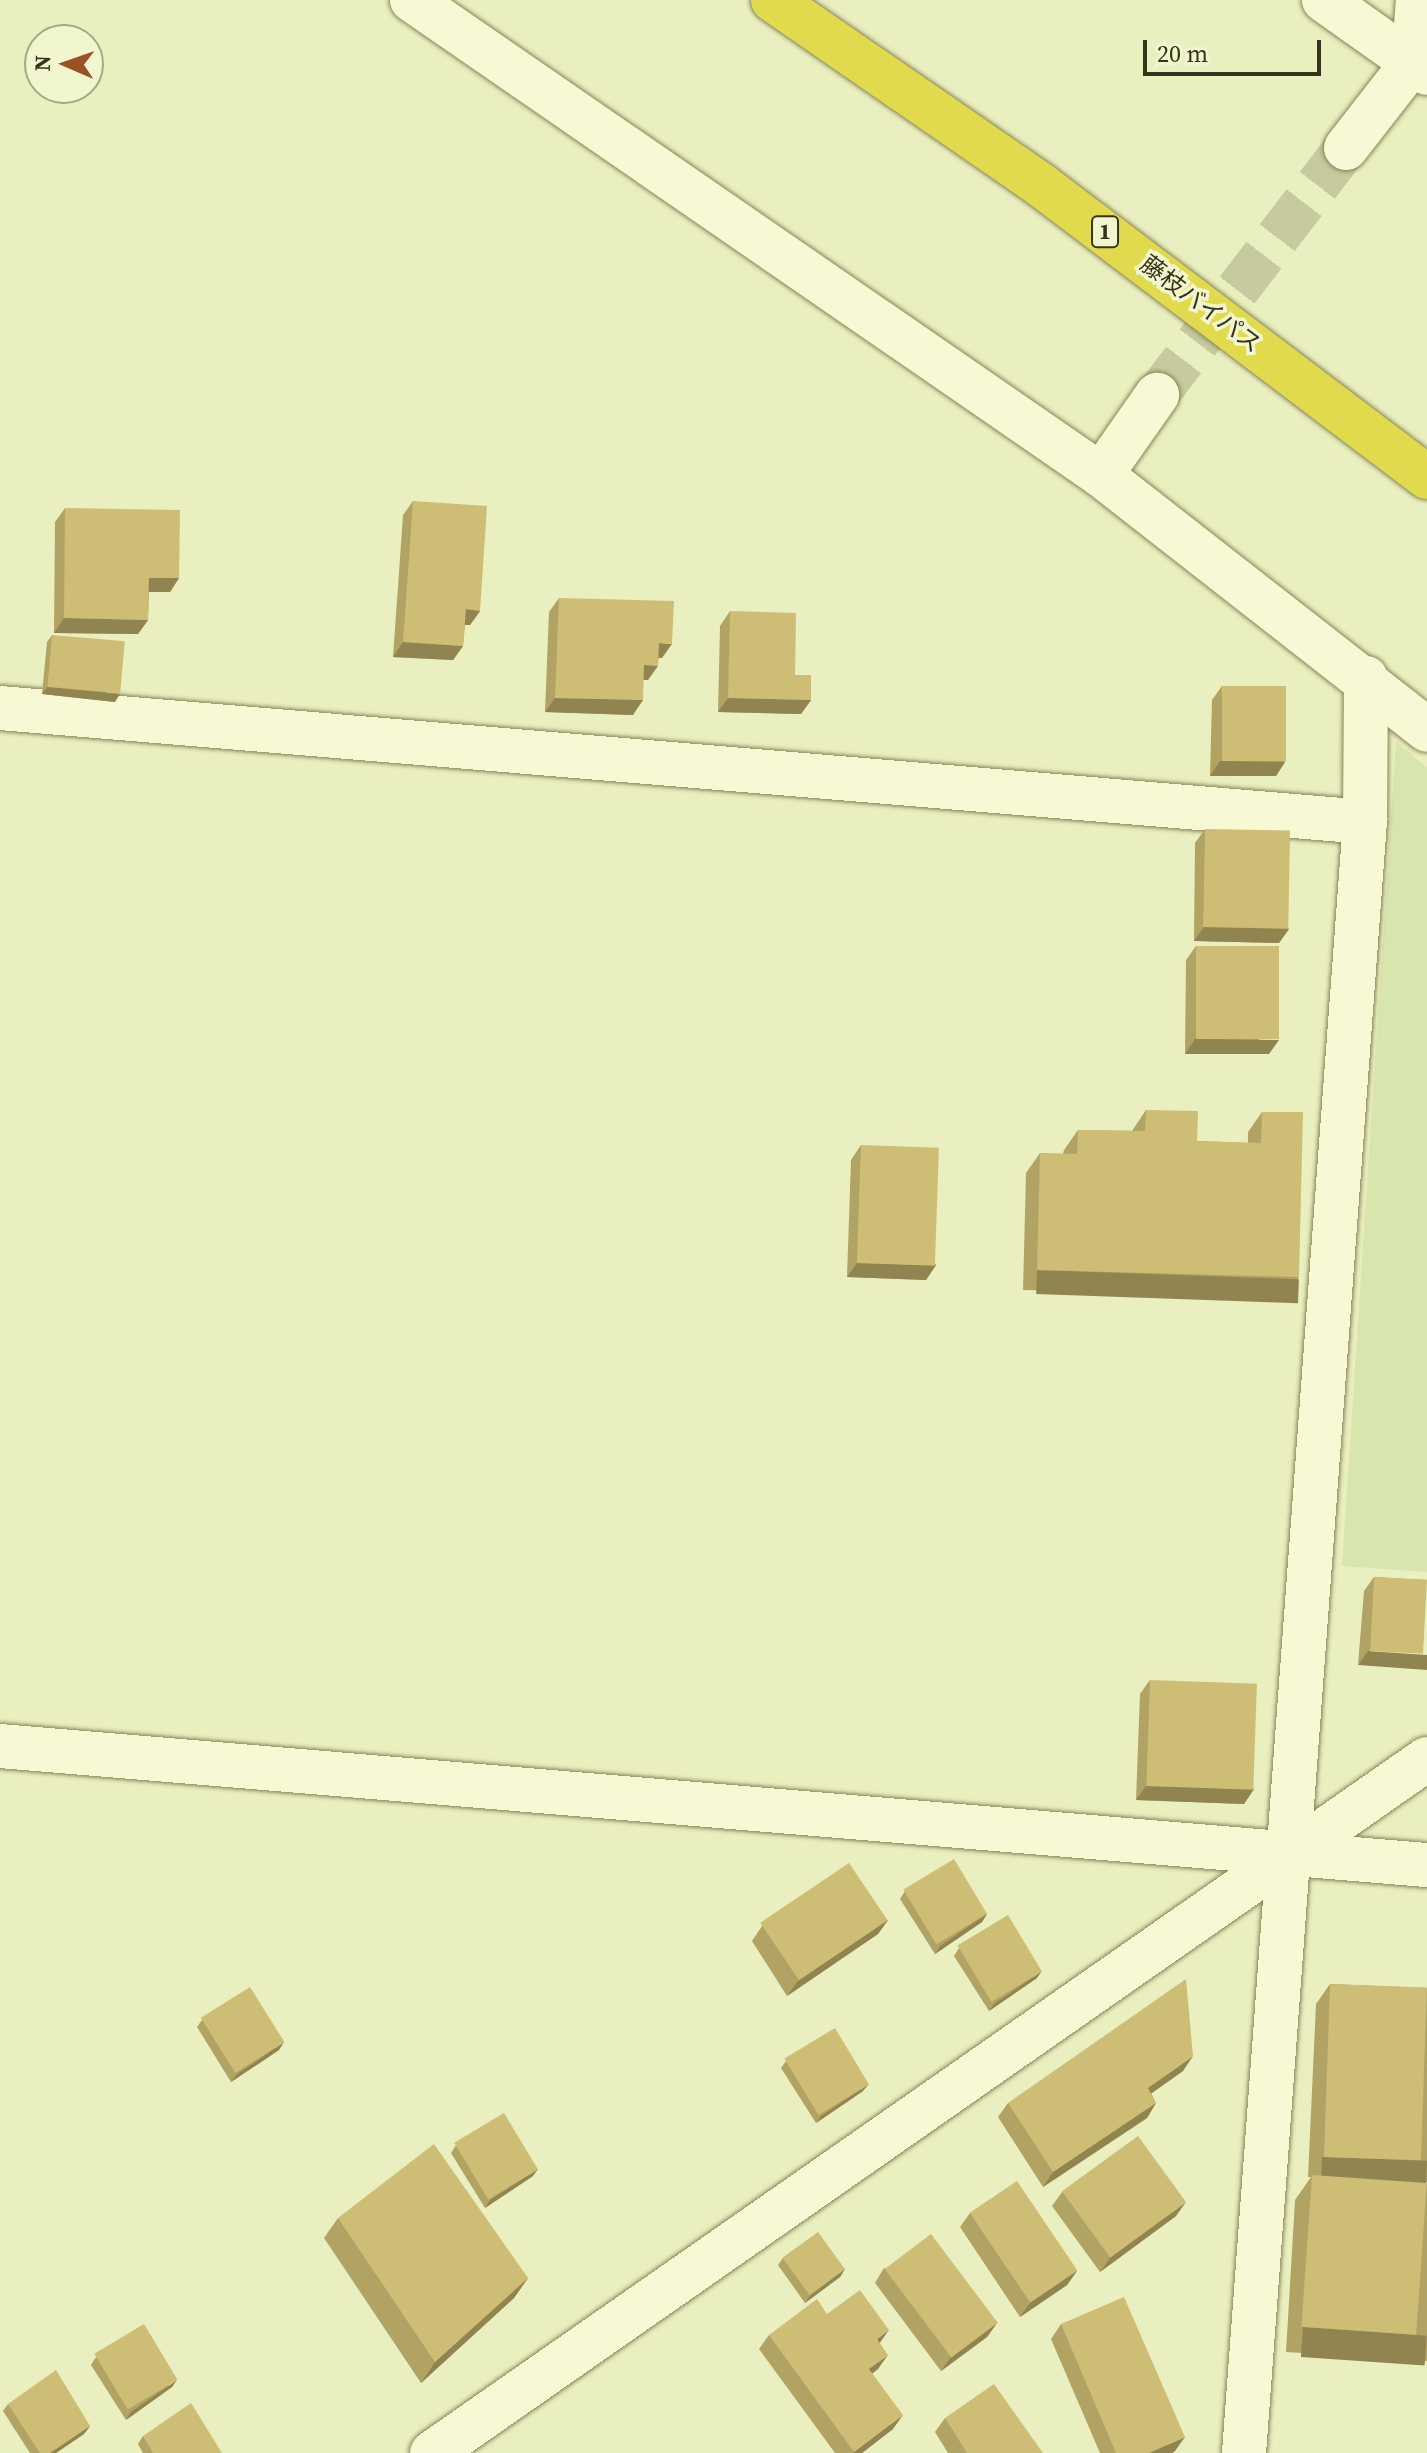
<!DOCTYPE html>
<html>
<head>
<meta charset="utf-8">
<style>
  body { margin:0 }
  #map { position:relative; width:1427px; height:2453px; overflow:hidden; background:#eaefbf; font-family:"Source Serif 4","Noto Sans JP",serif }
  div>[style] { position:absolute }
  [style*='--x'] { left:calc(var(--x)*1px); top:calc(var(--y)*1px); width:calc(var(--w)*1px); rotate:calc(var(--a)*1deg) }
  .farmland>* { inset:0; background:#d8e5ad }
  .minor-tunnel>* { height:44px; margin-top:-22px; transform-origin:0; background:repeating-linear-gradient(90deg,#c6ca9e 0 44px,transparent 0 66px) }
  .roads { filter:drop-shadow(0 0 2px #888457) drop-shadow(0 0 2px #888457) }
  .minor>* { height:44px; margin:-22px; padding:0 22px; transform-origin:22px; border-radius:22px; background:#f6f9d3 }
  .motorway>* { height:44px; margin:-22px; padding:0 22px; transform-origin:22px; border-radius:22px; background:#e1da4d }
  .wall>* { inset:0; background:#b1a364 }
  .shaded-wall>* { inset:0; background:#908451; transform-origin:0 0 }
  .building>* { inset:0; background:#cebd74; transform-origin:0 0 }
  span { translate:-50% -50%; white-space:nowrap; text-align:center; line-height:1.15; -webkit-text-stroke:7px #f2f6cf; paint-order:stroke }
  .shield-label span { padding:2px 6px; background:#f2f6cf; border:2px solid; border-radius:6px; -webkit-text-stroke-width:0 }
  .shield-label { font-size:22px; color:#37341c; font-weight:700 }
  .street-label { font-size:24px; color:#37341c }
  .north { position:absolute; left:24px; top:24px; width:80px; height:80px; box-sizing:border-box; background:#f2f6cf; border:2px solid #a7a887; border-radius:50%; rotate:272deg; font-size:22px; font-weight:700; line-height:32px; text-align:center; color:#37341c }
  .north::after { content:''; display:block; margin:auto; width:28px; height:36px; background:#985226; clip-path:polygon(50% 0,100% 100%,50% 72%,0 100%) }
  .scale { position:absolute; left:1143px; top:40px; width:178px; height:36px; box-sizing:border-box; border:4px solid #37341c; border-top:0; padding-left:10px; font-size:24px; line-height:28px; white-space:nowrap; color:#37341c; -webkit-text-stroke:6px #f2f6cf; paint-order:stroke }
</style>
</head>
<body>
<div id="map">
  <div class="farmland">
    <div style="clip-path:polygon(1396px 741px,1427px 768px,1427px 1572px,1342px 1566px)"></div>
  </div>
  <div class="minor-tunnel">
    <div style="--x:1157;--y:395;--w:311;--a:-52.6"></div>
  </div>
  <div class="roads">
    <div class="minor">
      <div style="--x:412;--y:0;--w:837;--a:34.58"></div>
      <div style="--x:1101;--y:475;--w:414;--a:38"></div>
      <div style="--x:1324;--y:0;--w:126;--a:35.3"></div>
      <div style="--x:1346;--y:148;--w:109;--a:-52.1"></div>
      <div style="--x:1413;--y:62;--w:62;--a:-85.4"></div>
      <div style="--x:1101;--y:475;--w:98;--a:-55"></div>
      <div style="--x:0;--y:708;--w:1370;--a:4.77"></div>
      <div style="--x:0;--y:1746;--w:1432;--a:4.77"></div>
      <div style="--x:432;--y:2453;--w:1213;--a:-34.9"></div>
      <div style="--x:1244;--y:2453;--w:1635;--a:-85.76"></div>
      <div style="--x:1365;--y:822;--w:144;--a:-89.6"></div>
    </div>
    <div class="motorway">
      <div style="--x:773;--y:0;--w:326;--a:34.6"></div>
      <div style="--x:1041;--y:185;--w:484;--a:37.1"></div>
    </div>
  </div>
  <div class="wall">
    <div style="clip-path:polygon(413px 501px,480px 611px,470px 625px,465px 625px,463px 646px,453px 660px,393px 657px,403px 515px)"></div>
    <div style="clip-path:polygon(65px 508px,179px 578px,170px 592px,149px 592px,148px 620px,138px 634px,54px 633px,55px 522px)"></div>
    <div style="clip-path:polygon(559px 598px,662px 658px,659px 658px,648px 680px,643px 680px,633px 715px,545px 712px,549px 612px)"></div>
    <div style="clip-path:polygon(730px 611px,811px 700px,801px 714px,718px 712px,720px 626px)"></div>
    <div style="clip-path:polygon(52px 635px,115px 702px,42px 694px,47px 642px)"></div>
    <div style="clip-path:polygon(1222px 686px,1285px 762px,1276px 776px,1210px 776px,1212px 700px)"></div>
    <div style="clip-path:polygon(1205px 829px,1289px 929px,1279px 943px,1194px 941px,1195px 843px)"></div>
    <div style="clip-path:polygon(1196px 946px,1269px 1054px,1185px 1054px,1186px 960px)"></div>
    <div style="clip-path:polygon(1146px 1110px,1197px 1141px,1248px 1143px,1248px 1132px,1262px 1112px,1299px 1277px,1285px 1297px,1023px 1290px,1026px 1173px,1040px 1153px,1063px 1154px,1064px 1150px,1078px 1130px,1132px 1131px)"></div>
    <div style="clip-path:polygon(861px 1145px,936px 1265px,926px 1280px,847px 1277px,851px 1160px)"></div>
    <div style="clip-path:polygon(1374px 1577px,1427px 1580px,1358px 1665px,1364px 1591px)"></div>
    <div style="clip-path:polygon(1150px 1680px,1254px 1789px,1244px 1804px,1136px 1800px,1140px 1694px)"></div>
    <div style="clip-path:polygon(905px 1891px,987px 1914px,982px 1922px,935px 1954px,900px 1899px)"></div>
    <div style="clip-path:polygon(888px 1920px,878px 1934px,787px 1996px,752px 1941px,762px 1926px)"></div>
    <div style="clip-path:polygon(959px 1948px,1037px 1978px,989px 2011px,954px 1956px)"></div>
    <div style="clip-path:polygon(1330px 1984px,1427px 1988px,1427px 2182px,1377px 2180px,1427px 2183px,1427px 2361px,1286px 2352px,1295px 2200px,1311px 2177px,1308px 2177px,1316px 2004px)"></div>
    <div style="clip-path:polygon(202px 2020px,279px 2050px,231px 2082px,197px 2027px)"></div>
    <div style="clip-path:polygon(786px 2061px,863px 2091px,816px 2123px,781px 2068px)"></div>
    <div style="clip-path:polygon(1183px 2071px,1151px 2093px,1156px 2103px,1147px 2118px,1043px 2187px,998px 2117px,1008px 2103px)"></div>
    <div style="clip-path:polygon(456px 2145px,533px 2176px,485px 2208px,451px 2153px)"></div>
    <div style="clip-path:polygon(1062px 2192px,1176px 2216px,1100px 2272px,1052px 2206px)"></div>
    <div style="clip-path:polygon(970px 2213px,1077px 2271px,1067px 2285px,1020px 2317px,960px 2227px)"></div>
    <div style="clip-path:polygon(338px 2218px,528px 2278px,514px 2298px,421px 2383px,324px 2238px)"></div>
    <div style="clip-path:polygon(783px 2258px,845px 2269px,840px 2277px,805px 2303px,778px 2265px)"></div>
    <div style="clip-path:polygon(884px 2268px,997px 2323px,987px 2337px,941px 2371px,875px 2283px)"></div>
    <div style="clip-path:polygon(827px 2314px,880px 2343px,878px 2369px,872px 2374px,893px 2429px,862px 2453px,835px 2453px,759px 2349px,769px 2335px)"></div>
    <div style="clip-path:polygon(1061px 2324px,1175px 2451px,1172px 2453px,1100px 2453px,1051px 2339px)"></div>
    <div style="clip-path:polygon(96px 2357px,172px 2387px,126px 2420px,91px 2365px)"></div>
    <div style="clip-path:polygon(8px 2404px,90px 2426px,84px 2434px,56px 2453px,30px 2453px,3px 2411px)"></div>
    <div style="clip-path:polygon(945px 2418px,1043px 2453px,948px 2453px,935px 2432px)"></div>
    <div style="clip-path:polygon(143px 2436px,222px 2453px,143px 2453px,138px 2444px)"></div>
  </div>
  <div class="shaded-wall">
    <div style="clip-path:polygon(149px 578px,179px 578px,170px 592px,139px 592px)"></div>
    <div style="clip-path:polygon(466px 609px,480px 611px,470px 625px,456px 624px)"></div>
    <div style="clip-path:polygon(64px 618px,148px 620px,138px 634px,54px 633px)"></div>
    <div style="clip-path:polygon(403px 642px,463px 646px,453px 660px,393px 657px)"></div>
    <div style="clip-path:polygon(659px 643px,672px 644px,662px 658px,649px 657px)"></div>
    <div style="clip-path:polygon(644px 665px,658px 666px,648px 680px,634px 680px)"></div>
    <div style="clip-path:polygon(47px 687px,120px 694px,115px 702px,42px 694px)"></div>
    <div style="clip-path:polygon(555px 698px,643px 700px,633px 715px,545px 712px)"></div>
    <div style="clip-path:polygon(728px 698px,811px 700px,801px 714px,718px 712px)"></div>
    <div style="clip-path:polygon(1220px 761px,1285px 762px,1276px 776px,1210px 776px)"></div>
    <div style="clip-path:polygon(1204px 927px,1289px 929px,1279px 943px,1194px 941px)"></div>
    <div style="clip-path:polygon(1195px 1039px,1279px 1040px,1269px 1054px,1185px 1054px)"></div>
    <div style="clip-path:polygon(857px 1263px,936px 1265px,926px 1280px,847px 1277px)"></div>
    <div style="left:1037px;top:1270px;width:262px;height:24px;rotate:2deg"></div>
    <div style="clip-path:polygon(1368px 1651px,1427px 1655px,1427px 1670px,1358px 1665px)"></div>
    <div style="clip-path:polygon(1146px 1786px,1254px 1789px,1244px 1804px,1136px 1800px)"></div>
    <div style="clip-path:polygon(987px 1914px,982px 1922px,935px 1954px,940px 1946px)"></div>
    <div style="clip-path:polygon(888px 1920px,878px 1934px,787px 1996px,797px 1982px)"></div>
    <div style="clip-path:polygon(1042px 1971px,1037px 1978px,989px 2011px,994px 2004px)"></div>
    <div style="clip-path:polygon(284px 2042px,279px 2050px,231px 2082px,236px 2075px)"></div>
    <div style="clip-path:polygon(1193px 2056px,1183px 2071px,1138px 2103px,1148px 2088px)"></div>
    <div style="clip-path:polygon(869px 2084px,863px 2091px,816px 2123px,821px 2116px)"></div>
    <div style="clip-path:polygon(1156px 2103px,1147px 2118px,1043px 2187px,1053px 2172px)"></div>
    <div style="left:1322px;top:2157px;width:105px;height:24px;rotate:2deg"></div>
    <div style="clip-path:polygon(538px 2169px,533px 2176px,485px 2208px,490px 2200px)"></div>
    <div style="clip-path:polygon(1186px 2202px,1176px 2216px,1100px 2272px,1110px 2258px)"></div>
    <div style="clip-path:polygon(845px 2269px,840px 2277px,805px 2303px,810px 2296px)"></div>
    <div style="clip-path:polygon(1077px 2271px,1067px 2285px,1020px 2317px,1030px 2303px)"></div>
    <div style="clip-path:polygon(528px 2278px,514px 2298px,421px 2383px,435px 2362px)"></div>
    <div style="clip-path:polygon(997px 2323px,987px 2337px,941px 2371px,951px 2357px)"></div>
    <div style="left:1303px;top:2327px;width:124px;height:30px;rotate:4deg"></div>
    <div style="clip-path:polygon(889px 2330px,879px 2344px,877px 2339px)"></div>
    <div style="clip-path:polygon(888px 2355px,878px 2369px,859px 2383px,869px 2369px)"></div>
    <div style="clip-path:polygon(177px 2380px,172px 2387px,126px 2420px,131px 2412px)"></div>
    <div style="clip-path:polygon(903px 2415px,893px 2429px,862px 2453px,853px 2453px)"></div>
    <div style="clip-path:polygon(90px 2426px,84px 2434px,56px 2453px,50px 2453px)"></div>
    <div style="clip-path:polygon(1185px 2437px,1175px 2451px,1172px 2453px,1149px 2453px)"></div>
  </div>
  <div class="building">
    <div style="clip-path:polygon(413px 501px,487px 506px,480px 611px,466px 609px,463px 646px,403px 642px)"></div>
    <div style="clip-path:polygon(65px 508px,180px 510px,179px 578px,149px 578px,148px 620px,64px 618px)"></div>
    <div style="clip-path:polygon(559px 598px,674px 601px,672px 644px,659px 643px,658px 666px,644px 665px,643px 700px,555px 698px)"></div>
    <div style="clip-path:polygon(730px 611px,796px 613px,795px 675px,811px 675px,811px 700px,728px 698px)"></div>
    <div style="left:52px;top:635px;width:73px;height:52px;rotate:5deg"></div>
    <div style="left:1222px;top:686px;width:64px;height:75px"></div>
    <div style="left:1205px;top:829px;width:85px;height:98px;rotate:1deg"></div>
    <div style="left:1196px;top:946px;width:83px;height:93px"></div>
    <div style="clip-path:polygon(1146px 1110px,1198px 1111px,1197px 1141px,1261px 1143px,1262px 1112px,1303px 1112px,1299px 1277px,1037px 1270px,1040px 1153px,1077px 1154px,1078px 1130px,1145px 1131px)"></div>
    <div style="left:861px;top:1145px;width:78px;height:118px;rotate:2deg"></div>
    <div style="left:1374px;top:1577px;width:53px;height:74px;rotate:3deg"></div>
    <div style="left:1150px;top:1680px;width:107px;height:106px;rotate:2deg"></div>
    <div style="left:954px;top:1859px;width:64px;height:59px;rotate:59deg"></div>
    <div style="left:849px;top:1863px;width:69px;height:107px;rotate:56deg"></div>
    <div style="left:1008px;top:1915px;width:66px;height:59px;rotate:59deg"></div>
    <div style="clip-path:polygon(1186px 1979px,1193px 2056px,1148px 2088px,1156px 2103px,1053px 2172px,1008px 2103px)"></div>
    <div style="left:1330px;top:1984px;width:97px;height:173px;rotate:2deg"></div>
    <div style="left:250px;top:1987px;width:65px;height:58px;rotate:58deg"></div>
    <div style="left:835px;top:2028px;width:66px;height:59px;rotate:59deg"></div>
    <div style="left:504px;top:2113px;width:66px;height:58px;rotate:59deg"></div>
    <div style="left:1138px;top:2136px;width:82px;height:94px;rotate:54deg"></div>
    <div style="clip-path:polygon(434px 2144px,528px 2278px,435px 2362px,338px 2218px)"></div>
    <div style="left:1312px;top:2175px;width:115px;height:152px;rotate:4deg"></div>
    <div style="left:1017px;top:2181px;width:108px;height:57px;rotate:56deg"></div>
    <div style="left:818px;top:2232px;width:46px;height:44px;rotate:54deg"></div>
    <div style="left:931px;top:2234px;width:111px;height:58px;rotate:53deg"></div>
    <div style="clip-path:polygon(860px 2290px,889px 2330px,877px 2339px,888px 2355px,869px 2369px,903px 2415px,854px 2452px,769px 2335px,817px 2299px,827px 2314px)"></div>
    <div style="clip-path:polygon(1124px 2297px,1185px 2437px,1149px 2453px,1116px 2453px,1061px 2324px)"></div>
    <div style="left:144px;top:2324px;width:65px;height:58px;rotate:59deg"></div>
    <div style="clip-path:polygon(56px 2370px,90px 2426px,50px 2453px,40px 2453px,8px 2404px)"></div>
    <div style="clip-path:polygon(994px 2384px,1043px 2453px,967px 2453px,945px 2418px)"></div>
    <div style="clip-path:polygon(191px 2403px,222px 2453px,153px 2453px,143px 2436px)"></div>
  </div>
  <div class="shield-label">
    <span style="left:1105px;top:232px">1</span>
  </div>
  <div class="street-label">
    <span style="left:1201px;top:304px;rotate:37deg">藤枝バイパス</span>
  </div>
  <div class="north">N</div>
  <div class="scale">20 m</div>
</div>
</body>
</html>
